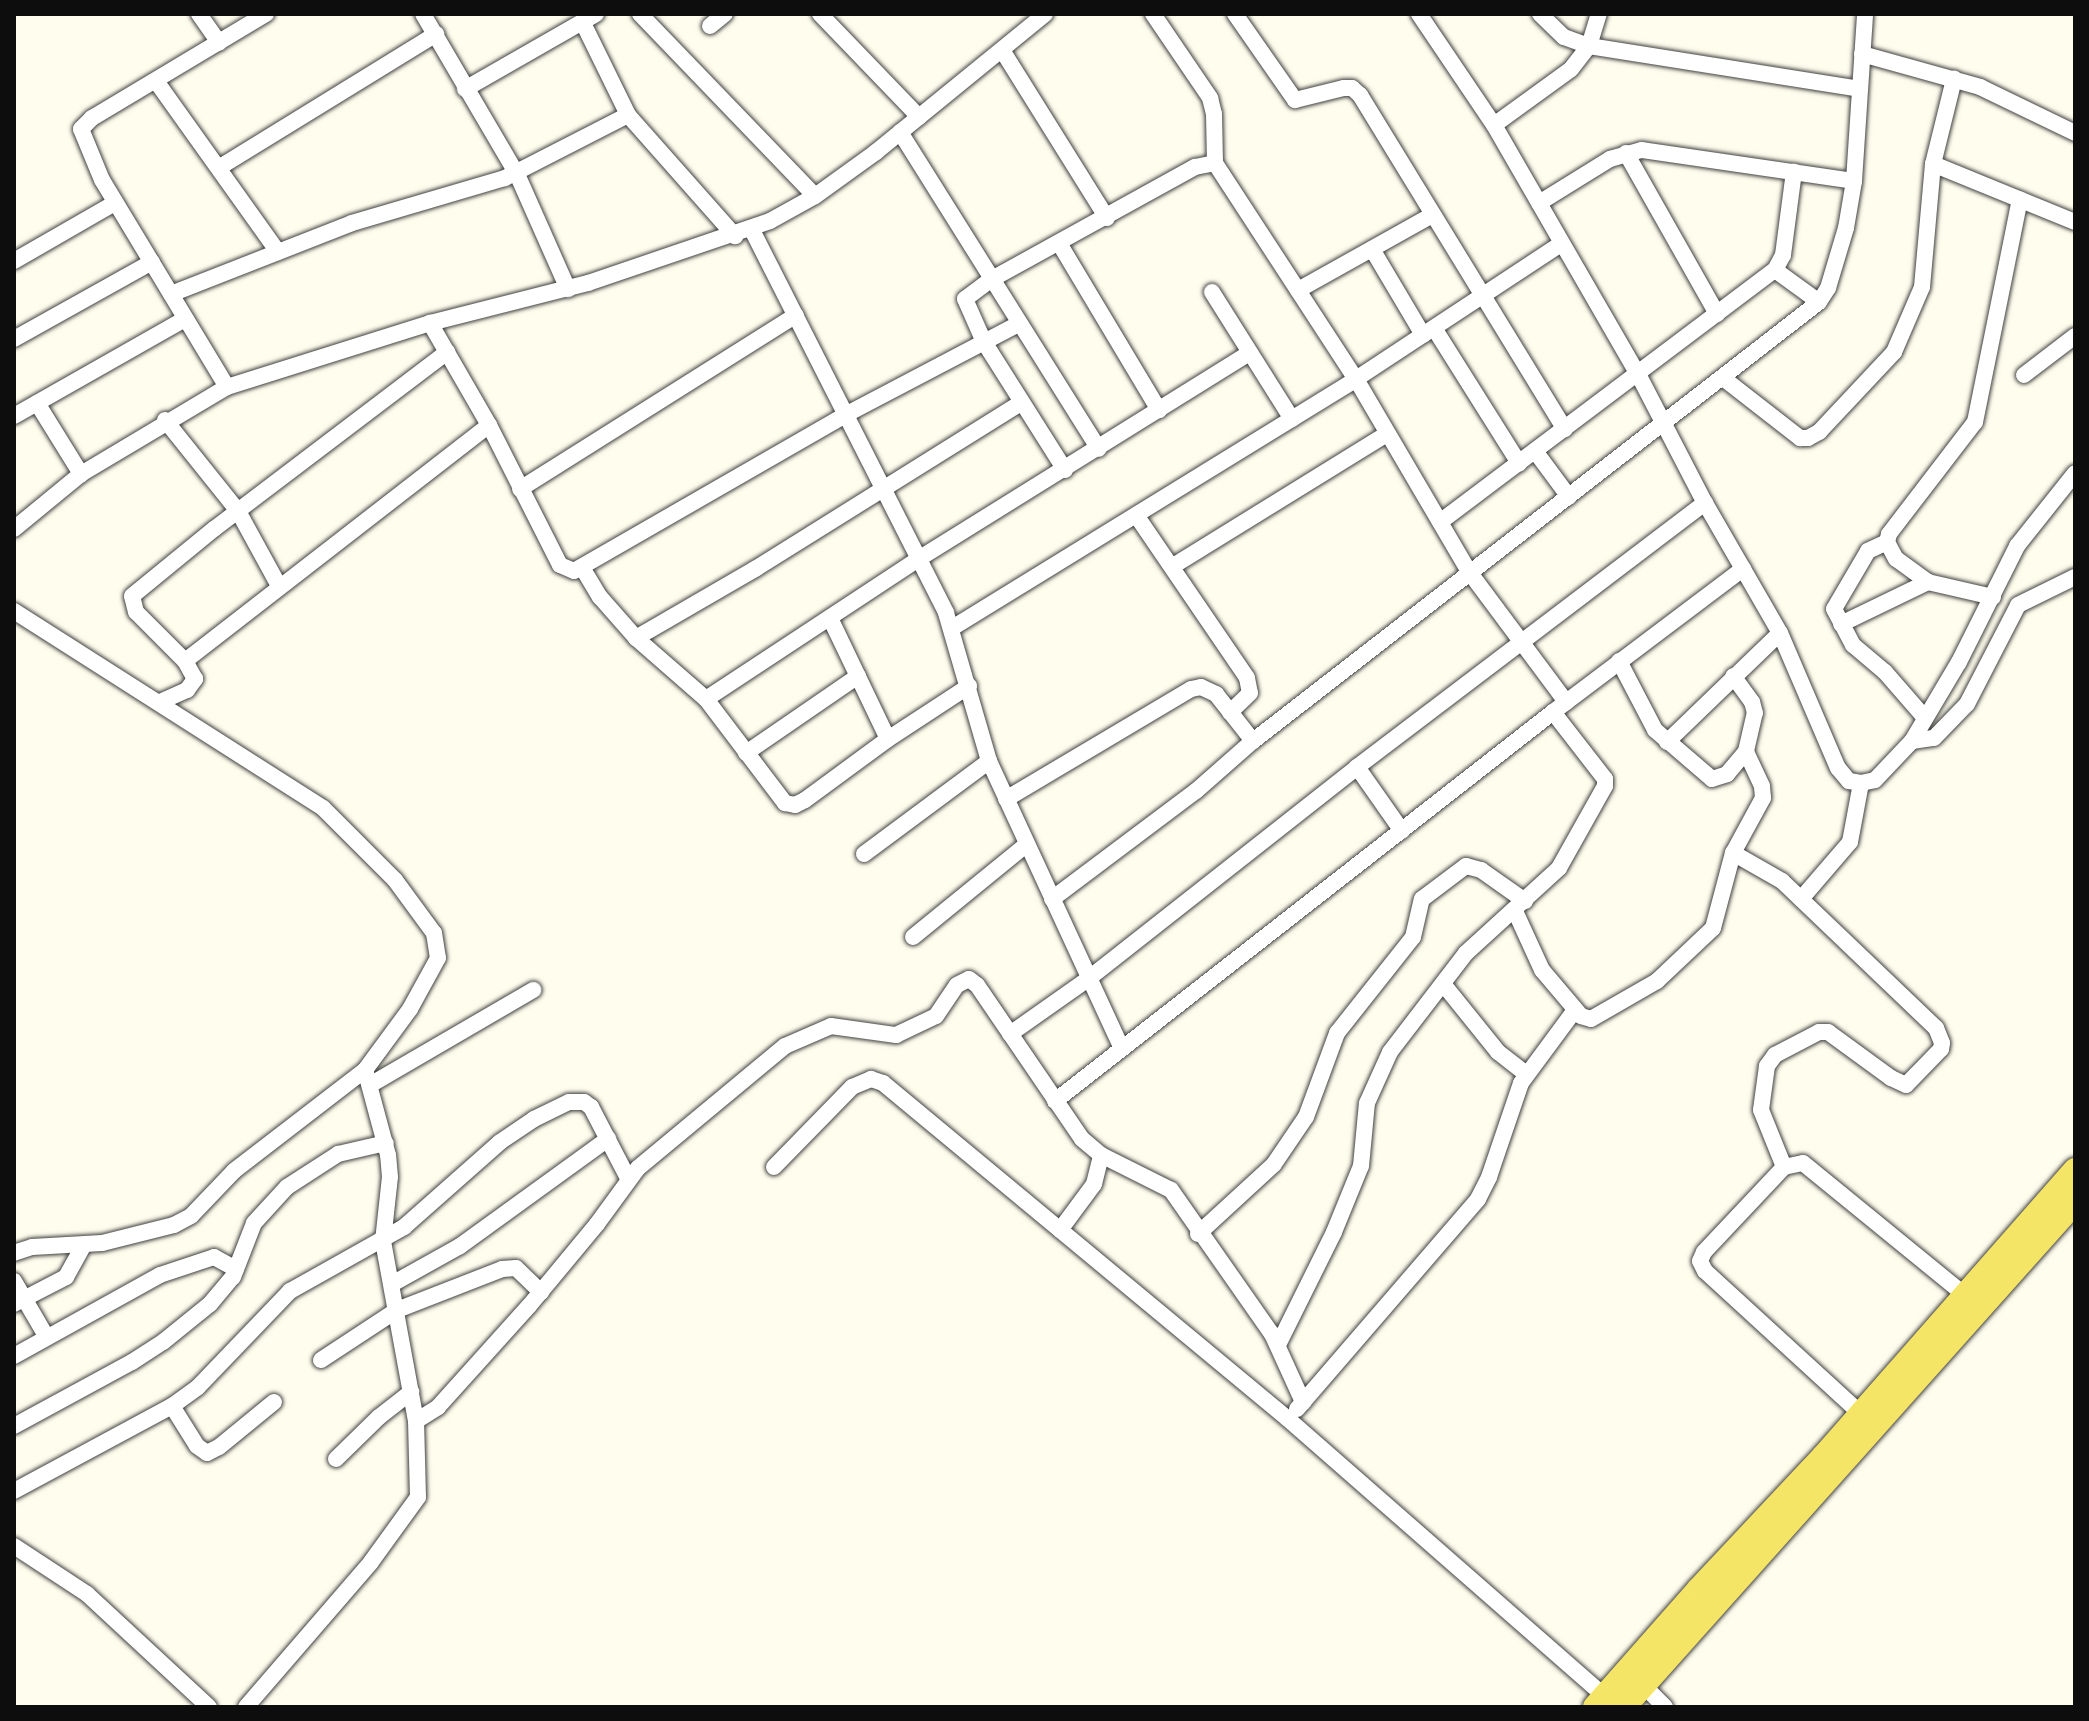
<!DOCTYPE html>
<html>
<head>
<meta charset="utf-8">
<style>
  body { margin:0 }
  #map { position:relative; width:2089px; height:1721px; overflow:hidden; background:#fffded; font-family:"Noto Serif",serif }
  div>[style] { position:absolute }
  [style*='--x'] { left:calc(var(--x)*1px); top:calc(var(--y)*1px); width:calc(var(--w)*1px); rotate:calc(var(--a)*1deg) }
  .roads { filter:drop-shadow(0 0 2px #404040) drop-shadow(0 0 2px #404040) }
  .street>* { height:16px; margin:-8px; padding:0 8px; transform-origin:8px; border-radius:8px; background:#fff }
  .primary>* { height:24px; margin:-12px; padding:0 12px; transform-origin:12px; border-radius:12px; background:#f5e566 }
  span { translate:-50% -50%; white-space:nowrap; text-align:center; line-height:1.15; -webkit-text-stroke:8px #fff; paint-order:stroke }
  .frame { position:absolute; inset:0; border:16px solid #0d0d0d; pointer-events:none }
</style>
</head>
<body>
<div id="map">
  <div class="roads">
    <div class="street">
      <div style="--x:199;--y:14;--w:35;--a:55"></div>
      <div style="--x:423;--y:14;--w:186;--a:59.6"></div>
      <div style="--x:517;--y:174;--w:126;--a:66.1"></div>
      <div style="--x:640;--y:14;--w:252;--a:46.1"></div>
      <div style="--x:820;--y:14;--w:143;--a:46.1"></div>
      <div style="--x:1153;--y:14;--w:102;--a:55.8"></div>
      <div style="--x:1210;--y:98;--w:16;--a:76"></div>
      <div style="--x:1214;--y:114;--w:49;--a:88.8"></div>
      <div style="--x:1235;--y:14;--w:105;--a:55.1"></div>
      <div style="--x:1295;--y:100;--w:50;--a:-13.8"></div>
      <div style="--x:1344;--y:88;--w:8;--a:0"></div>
      <div style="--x:1352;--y:88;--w:11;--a:41"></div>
      <div style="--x:1360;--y:95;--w:392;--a:58.5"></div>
      <div style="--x:1419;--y:14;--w:134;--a:56"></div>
      <div style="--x:1494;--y:125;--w:288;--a:60"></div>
      <div style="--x:1638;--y:374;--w:145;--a:62.6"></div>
      <div style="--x:1705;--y:503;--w:150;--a:60"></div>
      <div style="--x:1780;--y:633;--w:147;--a:66.8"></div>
      <div style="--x:1838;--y:768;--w:17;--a:50"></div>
      <div style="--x:1849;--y:781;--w:12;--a:9"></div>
      <div style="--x:1861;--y:783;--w:14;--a:-12"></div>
      <div style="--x:1875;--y:780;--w:54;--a:-46.5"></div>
      <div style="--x:1912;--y:741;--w:92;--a:-59.3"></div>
      <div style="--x:1959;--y:662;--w:130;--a:-63.4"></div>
      <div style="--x:2017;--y:546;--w:93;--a:-51.5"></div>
      <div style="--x:1540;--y:14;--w:33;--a:44"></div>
      <div style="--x:1564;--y:37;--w:27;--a:20"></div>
      <div style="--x:1589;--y:46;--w:274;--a:9"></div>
      <div style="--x:583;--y:23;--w:102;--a:63.9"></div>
      <div style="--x:628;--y:115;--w:162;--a:48.5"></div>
      <div style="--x:710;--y:26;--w:19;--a:-39"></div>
      <div style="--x:1002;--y:50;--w:198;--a:58"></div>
      <div style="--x:1862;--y:54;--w:123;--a:15.6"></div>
      <div style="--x:1980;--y:87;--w:106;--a:25.8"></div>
      <div style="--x:156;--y:81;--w:210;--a:54.5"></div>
      <div style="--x:465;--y:89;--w:151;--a:-29.8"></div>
      <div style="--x:1494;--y:125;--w:95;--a:-36"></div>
      <div style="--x:1571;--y:69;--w:29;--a:-52"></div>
      <div style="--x:1589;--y:46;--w:34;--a:-73"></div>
      <div style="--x:900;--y:132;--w:374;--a:57.9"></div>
      <div style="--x:1626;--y:153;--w:185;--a:60.5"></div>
      <div style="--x:1933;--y:164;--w:153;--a:22.2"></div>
      <div style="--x:220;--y:167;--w:254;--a:-31.6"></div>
      <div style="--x:1539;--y:203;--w:84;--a:-31.8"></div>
      <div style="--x:1610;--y:159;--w:33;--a:-16"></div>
      <div style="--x:1642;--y:150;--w:214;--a:8.3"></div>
      <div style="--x:752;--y:230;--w:429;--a:63.1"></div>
      <div style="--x:946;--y:613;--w:154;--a:73.8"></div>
      <div style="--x:989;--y:761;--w:317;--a:65.2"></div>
      <div style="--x:1059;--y:243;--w:195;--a:59.1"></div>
      <div style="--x:1372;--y:249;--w:100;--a:59.3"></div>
      <div style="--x:14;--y:261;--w:116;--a:-29.9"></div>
      <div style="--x:1775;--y:270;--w:54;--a:36"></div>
      <div style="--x:1298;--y:290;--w:154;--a:-29.2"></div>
      <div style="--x:1212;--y:292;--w:150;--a:57.8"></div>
      <div style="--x:171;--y:294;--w:194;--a:-21.4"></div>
      <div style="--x:352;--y:223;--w:159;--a:-16.4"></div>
      <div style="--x:505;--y:178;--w:138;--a:-27.1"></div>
      <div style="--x:430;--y:323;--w:118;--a:60"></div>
      <div style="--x:489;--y:425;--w:157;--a:63.1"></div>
      <div style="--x:560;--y:565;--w:15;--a:23"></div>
      <div style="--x:574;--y:571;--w:315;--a:-29.9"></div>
      <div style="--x:847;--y:414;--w:195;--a:-27.7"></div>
      <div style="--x:1434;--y:328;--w:160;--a:57.8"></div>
      <div style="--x:14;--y:339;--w:158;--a:-29.2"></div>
      <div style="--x:2024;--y:375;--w:64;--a:-37.4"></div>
      <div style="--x:1723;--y:378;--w:98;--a:37.9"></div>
      <div style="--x:1800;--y:438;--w:8;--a:0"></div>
      <div style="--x:1808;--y:438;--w:13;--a:-29"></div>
      <div style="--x:1819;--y:432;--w:110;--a:-46.8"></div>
      <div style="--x:1894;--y:352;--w:71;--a:-66.7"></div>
      <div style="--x:1922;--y:287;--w:123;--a:-84.9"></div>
      <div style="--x:1933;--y:164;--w:88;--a:-76.1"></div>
      <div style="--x:227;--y:387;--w:242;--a:-121.1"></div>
      <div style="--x:102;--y:180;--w:55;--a:-112.4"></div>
      <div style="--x:81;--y:129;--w:16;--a:-45"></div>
      <div style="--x:92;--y:118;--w:203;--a:-30.9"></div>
      <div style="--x:37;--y:403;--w:84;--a:58.2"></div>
      <div style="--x:14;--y:416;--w:197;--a:-29.6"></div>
      <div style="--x:165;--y:420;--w:117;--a:51.3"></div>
      <div style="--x:238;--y:511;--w:85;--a:61.3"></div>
      <div style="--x:1535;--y:451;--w:57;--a:53.5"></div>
      <div style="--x:1065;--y:470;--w:151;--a:-122.3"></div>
      <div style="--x:984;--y:342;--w:47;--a:-113.8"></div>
      <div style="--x:965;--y:299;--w:34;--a:-37"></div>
      <div style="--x:992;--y:279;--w:232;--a:-28.9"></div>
      <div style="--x:1195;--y:167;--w:20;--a:-11"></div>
      <div style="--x:1215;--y:163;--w:258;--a:56.9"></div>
      <div style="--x:1356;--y:379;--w:225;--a:59.6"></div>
      <div style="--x:1470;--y:573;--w:161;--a:53.3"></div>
      <div style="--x:520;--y:489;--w:326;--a:-32.2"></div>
      <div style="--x:1136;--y:515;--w:197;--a:55.7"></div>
      <div style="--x:1247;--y:678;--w:15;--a:79"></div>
      <div style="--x:1250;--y:693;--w:28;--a:136"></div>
      <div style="--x:1440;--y:522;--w:419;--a:-37"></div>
      <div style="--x:1775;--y:270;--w:17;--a:-62"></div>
      <div style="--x:1783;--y:255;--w:84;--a:-82.5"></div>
      <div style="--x:14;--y:529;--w:87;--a:-39.4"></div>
      <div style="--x:81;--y:474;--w:170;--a:-30.8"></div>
      <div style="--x:227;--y:387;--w:213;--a:-17.5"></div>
      <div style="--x:430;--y:323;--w:163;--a:-14.2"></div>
      <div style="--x:588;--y:283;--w:192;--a:-18.8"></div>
      <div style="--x:770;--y:221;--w:51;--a:-29.1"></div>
      <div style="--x:815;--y:196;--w:75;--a:-35.8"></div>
      <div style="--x:876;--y:152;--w:218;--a:-39.2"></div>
      <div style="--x:1887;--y:542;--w:21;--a:155"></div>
      <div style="--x:1868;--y:551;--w:67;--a:120.4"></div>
      <div style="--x:1834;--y:609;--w:41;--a:62.2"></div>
      <div style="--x:1853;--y:645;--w:42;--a:40.2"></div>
      <div style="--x:1885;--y:672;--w:61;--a:49"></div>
      <div style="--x:1173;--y:566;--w:251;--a:-31.7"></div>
      <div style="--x:583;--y:569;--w:33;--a:59"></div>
      <div style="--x:600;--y:597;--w:55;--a:48.7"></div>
      <div style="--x:636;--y:638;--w:93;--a:41.1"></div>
      <div style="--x:706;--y:699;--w:131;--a:52.8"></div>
      <div style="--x:785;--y:803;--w:10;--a:11"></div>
      <div style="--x:795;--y:805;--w:11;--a:-27"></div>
      <div style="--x:805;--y:800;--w:103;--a:-36.3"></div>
      <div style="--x:888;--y:739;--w:97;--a:-33.2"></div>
      <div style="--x:1993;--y:597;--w:67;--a:-167"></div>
      <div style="--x:1928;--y:582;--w:39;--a:-144"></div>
      <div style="--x:1896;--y:559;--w:19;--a:-118"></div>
      <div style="--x:1887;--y:542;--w:8;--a:-76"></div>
      <div style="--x:1889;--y:534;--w:141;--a:-52.5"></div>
      <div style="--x:1975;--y:422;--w:227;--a:-78.6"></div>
      <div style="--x:14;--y:611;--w:366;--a:32.5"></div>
      <div style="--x:323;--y:808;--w:102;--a:45"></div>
      <div style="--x:395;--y:880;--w:66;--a:53.7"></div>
      <div style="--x:434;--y:933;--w:25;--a:81"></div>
      <div style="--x:438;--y:958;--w:58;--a:118.8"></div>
      <div style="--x:410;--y:1009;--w:76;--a:126.4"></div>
      <div style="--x:365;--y:1070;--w:165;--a:142.4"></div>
      <div style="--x:234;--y:1171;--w:62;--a:133.7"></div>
      <div style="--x:191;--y:1216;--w:19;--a:152"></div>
      <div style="--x:174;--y:1225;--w:74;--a:166"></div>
      <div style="--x:102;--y:1243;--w:70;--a:176.7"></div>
      <div style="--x:32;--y:1247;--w:19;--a:162"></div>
      <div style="--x:830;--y:618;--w:134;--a:64.4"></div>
      <div style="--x:1841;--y:624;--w:97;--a:-25.8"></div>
      <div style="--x:952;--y:628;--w:475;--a:-31.6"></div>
      <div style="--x:1356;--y:379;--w:245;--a:-33.4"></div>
      <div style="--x:636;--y:638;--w:138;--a:-30.1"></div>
      <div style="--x:755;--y:569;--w:314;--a:-32"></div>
      <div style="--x:185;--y:661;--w:385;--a:-37.8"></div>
      <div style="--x:1619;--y:661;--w:78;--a:62.4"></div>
      <div style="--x:1655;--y:730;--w:75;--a:40.7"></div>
      <div style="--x:1712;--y:779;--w:16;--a:-18"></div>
      <div style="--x:1727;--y:774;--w:30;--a:-50"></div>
      <div style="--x:706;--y:699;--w:256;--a:-33.4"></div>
      <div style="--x:920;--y:558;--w:388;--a:-31.9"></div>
      <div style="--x:160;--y:702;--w:30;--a:-24"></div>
      <div style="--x:187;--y:690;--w:14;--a:-54"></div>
      <div style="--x:195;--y:679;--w:21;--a:-119"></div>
      <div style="--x:185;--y:661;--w:69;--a:-135"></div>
      <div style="--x:136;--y:612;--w:16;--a:-104"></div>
      <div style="--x:132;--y:596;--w:106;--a:-39.3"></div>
      <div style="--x:214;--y:529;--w:293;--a:-37.2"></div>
      <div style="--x:1912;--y:741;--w:22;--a:-8"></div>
      <div style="--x:1934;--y:738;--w:47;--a:-45.9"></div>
      <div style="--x:1967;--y:704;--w:111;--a:-62.7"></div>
      <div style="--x:2018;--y:605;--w:64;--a:-26.2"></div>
      <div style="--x:1667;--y:742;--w:157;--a:-44"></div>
      <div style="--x:746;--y:753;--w:136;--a:-34.5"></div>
      <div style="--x:1357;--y:767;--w:78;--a:54.9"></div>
      <div style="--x:1006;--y:799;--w:215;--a:-30.7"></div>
      <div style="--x:1191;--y:689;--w:10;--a:-11"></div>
      <div style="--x:1201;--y:687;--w:17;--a:25"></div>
      <div style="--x:1216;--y:694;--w:60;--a:51.8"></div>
      <div style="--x:1733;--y:853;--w:56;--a:29.7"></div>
      <div style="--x:1782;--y:881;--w:213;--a:43.7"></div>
      <div style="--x:1936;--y:1028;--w:16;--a:68"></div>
      <div style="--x:1942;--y:1043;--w:6;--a:99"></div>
      <div style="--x:1941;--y:1049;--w:50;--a:134.2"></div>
      <div style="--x:1906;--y:1085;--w:17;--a:-155"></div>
      <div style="--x:1891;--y:1078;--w:78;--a:-143.9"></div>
      <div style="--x:1828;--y:1032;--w:9;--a:180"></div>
      <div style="--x:1819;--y:1032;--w:50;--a:152.4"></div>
      <div style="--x:1775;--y:1055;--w:14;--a:126"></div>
      <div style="--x:1767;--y:1066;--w:44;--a:97.8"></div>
      <div style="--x:1761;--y:1110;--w:61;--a:68"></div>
      <div style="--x:864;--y:854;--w:156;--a:-36.6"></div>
      <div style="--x:1052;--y:899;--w:180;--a:-36.9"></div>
      <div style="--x:1196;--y:791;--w:76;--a:-41.3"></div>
      <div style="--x:1253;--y:741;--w:716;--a:-37.8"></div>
      <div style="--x:1819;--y:302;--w:17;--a:-57"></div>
      <div style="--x:1828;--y:288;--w:63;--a:-73.3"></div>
      <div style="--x:1846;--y:228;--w:48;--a:-80.3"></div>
      <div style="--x:1854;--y:181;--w:167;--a:-86.2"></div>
      <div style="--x:1801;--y:899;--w:75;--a:-49.3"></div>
      <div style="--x:1850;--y:842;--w:60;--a:-79.4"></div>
      <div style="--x:1515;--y:911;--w:65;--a:65.4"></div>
      <div style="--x:1542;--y:970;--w:60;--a:49.7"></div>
      <div style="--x:1581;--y:1016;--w:10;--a:17"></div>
      <div style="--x:1591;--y:1019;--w:76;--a:-29.9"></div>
      <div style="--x:1657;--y:981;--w:77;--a:-43.4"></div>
      <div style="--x:1713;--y:928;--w:78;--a:-75.1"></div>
      <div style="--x:1733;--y:853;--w:63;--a:-61.4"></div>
      <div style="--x:1763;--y:798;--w:12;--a:-95"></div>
      <div style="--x:1762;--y:786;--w:38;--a:-115"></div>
      <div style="--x:1746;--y:751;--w:39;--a:-77"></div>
      <div style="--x:1755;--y:713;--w:11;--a:-105"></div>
      <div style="--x:1752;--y:702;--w:32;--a:-126"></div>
      <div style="--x:913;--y:937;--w:147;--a:-39.2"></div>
      <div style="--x:1444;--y:985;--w:86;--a:51.1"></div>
      <div style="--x:1498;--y:1052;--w:36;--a:38"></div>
      <div style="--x:1010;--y:1034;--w:95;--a:-35.2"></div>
      <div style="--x:1088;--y:979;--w:342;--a:-38.2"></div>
      <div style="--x:1357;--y:767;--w:437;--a:-37.2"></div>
      <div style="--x:370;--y:1085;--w:189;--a:-30.2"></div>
      <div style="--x:1055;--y:1101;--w:632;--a:-37.99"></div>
      <div style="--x:1553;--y:712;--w:238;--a:-37"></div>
      <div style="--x:774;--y:1167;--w:112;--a:-45.7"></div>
      <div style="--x:852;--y:1087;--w:21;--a:-23"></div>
      <div style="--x:871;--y:1079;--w:13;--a:18"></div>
      <div style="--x:883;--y:1083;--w:526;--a:39.68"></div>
      <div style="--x:1288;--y:1419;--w:431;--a:41.2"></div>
      <div style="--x:1060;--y:1230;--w:57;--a:-53.5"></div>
      <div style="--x:1094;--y:1184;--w:30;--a:-76"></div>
      <div style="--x:1198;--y:1234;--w:103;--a:-42.6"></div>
      <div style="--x:1274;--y:1164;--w:57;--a:-55.8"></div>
      <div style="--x:1306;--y:1117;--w:90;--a:-69.7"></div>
      <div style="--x:1337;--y:1033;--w:122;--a:-51.6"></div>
      <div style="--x:1413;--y:937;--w:39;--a:-77"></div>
      <div style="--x:1422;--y:899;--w:55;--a:-36.9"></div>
      <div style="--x:1466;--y:866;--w:16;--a:15"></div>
      <div style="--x:1481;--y:870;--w:54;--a:35.2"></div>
      <div style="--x:14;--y:1281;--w:64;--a:59.8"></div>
      <div style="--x:392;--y:1284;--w:78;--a:-29.2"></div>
      <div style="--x:460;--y:1246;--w:183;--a:-35.9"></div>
      <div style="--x:14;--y:1304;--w:59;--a:-27.4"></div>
      <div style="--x:66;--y:1277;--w:37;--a:-61"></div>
      <div style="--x:1278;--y:1345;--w:126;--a:-63.6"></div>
      <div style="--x:1334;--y:1232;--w:71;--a:-67.8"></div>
      <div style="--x:1361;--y:1166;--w:63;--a:-84.6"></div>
      <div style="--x:1367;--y:1103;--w:56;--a:-65.7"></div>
      <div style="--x:1390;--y:1052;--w:125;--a:-52.5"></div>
      <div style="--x:1466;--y:953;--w:126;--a:-42.4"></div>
      <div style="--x:1559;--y:868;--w:94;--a:-60.7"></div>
      <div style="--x:1605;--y:786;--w:7;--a:-90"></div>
      <div style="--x:1605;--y:779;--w:85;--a:-127.8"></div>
      <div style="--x:14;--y:1356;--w:167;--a:-29"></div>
      <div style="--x:160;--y:1275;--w:57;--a:-18.4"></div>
      <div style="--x:214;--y:1257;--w:25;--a:29"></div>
      <div style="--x:321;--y:1360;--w:91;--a:-33.3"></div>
      <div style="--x:397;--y:1310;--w:113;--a:-21.3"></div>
      <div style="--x:502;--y:1269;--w:14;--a:-4"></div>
      <div style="--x:516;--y:1268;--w:35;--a:44"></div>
      <div style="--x:172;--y:1406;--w:47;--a:58"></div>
      <div style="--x:197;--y:1446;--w:12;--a:35"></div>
      <div style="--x:207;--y:1453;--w:13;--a:-27"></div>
      <div style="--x:219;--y:1447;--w:71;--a:-39.3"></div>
      <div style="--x:1297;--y:1409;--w:277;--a:-49.2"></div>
      <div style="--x:1478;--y:1199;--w:25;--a:-63"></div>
      <div style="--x:1489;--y:1177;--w:99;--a:-71.2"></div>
      <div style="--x:1521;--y:1083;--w:91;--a:-53.5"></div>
      <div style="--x:1860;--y:1413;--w:210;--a:-137.5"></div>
      <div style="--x:1705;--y:1271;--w:11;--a:-117"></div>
      <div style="--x:1700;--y:1261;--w:10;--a:-66"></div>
      <div style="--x:1704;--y:1252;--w:117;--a:-46.7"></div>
      <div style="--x:1784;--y:1167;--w:19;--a:-12"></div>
      <div style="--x:1803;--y:1163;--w:209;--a:39.2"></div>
      <div style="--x:416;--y:1421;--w:26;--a:-32"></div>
      <div style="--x:438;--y:1407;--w:136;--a:-48"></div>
      <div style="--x:529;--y:1306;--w:107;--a:-50.3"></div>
      <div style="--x:597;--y:1224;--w:69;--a:-53.8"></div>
      <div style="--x:638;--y:1168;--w:191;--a:-39.7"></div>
      <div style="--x:785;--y:1046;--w:50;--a:-23.5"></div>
      <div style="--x:831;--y:1026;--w:66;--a:7.9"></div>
      <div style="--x:896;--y:1035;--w:44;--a:-25.4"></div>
      <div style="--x:936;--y:1016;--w:37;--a:-56"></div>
      <div style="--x:957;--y:985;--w:13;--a:-27"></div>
      <div style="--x:969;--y:979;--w:10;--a:37"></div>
      <div style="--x:977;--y:985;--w:186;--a:55.7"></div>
      <div style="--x:1082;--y:1139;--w:25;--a:40"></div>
      <div style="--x:1101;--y:1155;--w:78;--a:26.6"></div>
      <div style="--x:1171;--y:1190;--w:176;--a:55"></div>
      <div style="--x:1272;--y:1334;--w:75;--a:65.5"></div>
      <div style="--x:14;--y:1426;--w:134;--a:-28.5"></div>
      <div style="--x:132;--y:1362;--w:37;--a:-33"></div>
      <div style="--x:163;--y:1342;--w:60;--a:-39"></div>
      <div style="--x:210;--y:1304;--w:35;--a:-50"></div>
      <div style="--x:233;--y:1277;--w:58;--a:-68.7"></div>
      <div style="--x:254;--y:1223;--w:49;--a:-47.5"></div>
      <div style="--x:287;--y:1187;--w:61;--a:-32.9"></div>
      <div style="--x:338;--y:1154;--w:49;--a:-12.9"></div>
      <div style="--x:336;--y:1459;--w:60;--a:-44.3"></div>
      <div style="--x:379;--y:1417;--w:41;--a:-38"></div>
      <div style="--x:14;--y:1491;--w:179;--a:-28.3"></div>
      <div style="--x:172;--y:1406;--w:32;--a:-36"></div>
      <div style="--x:198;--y:1387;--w:133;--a:-46.2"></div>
      <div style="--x:290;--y:1291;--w:131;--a:-29.3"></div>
      <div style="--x:404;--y:1227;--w:128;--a:-41.5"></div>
      <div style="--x:500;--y:1142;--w:41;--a:-34.1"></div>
      <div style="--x:534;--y:1119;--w:39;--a:-26"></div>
      <div style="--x:569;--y:1102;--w:15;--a:0"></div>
      <div style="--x:584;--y:1102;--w:9;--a:36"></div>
      <div style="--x:591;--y:1107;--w:80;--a:62.5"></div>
      <div style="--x:14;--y:1546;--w:87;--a:33.3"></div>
      <div style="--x:87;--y:1594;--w:166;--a:42.8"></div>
      <div style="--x:1636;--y:1678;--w:41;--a:45"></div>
      <div style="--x:246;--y:1707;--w:191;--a:-49.2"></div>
      <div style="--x:371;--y:1562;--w:80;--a:-54.1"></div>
      <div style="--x:418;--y:1497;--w:76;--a:-91.5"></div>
      <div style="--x:416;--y:1421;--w:183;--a:-100.4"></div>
      <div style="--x:383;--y:1241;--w:64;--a:-83.8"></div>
      <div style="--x:390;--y:1177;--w:22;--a:-95"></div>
      <div style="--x:388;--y:1155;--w:88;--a:-105.1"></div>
    </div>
    <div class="primary">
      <div style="--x:1595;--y:1707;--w:157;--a:-48.6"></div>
      <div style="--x:1699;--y:1589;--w:181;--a:-46.8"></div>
      <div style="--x:1823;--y:1457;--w:382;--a:-48.7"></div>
      <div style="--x:1624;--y:1707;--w:677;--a:-48.23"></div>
    </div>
  </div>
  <div class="frame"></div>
</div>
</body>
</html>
